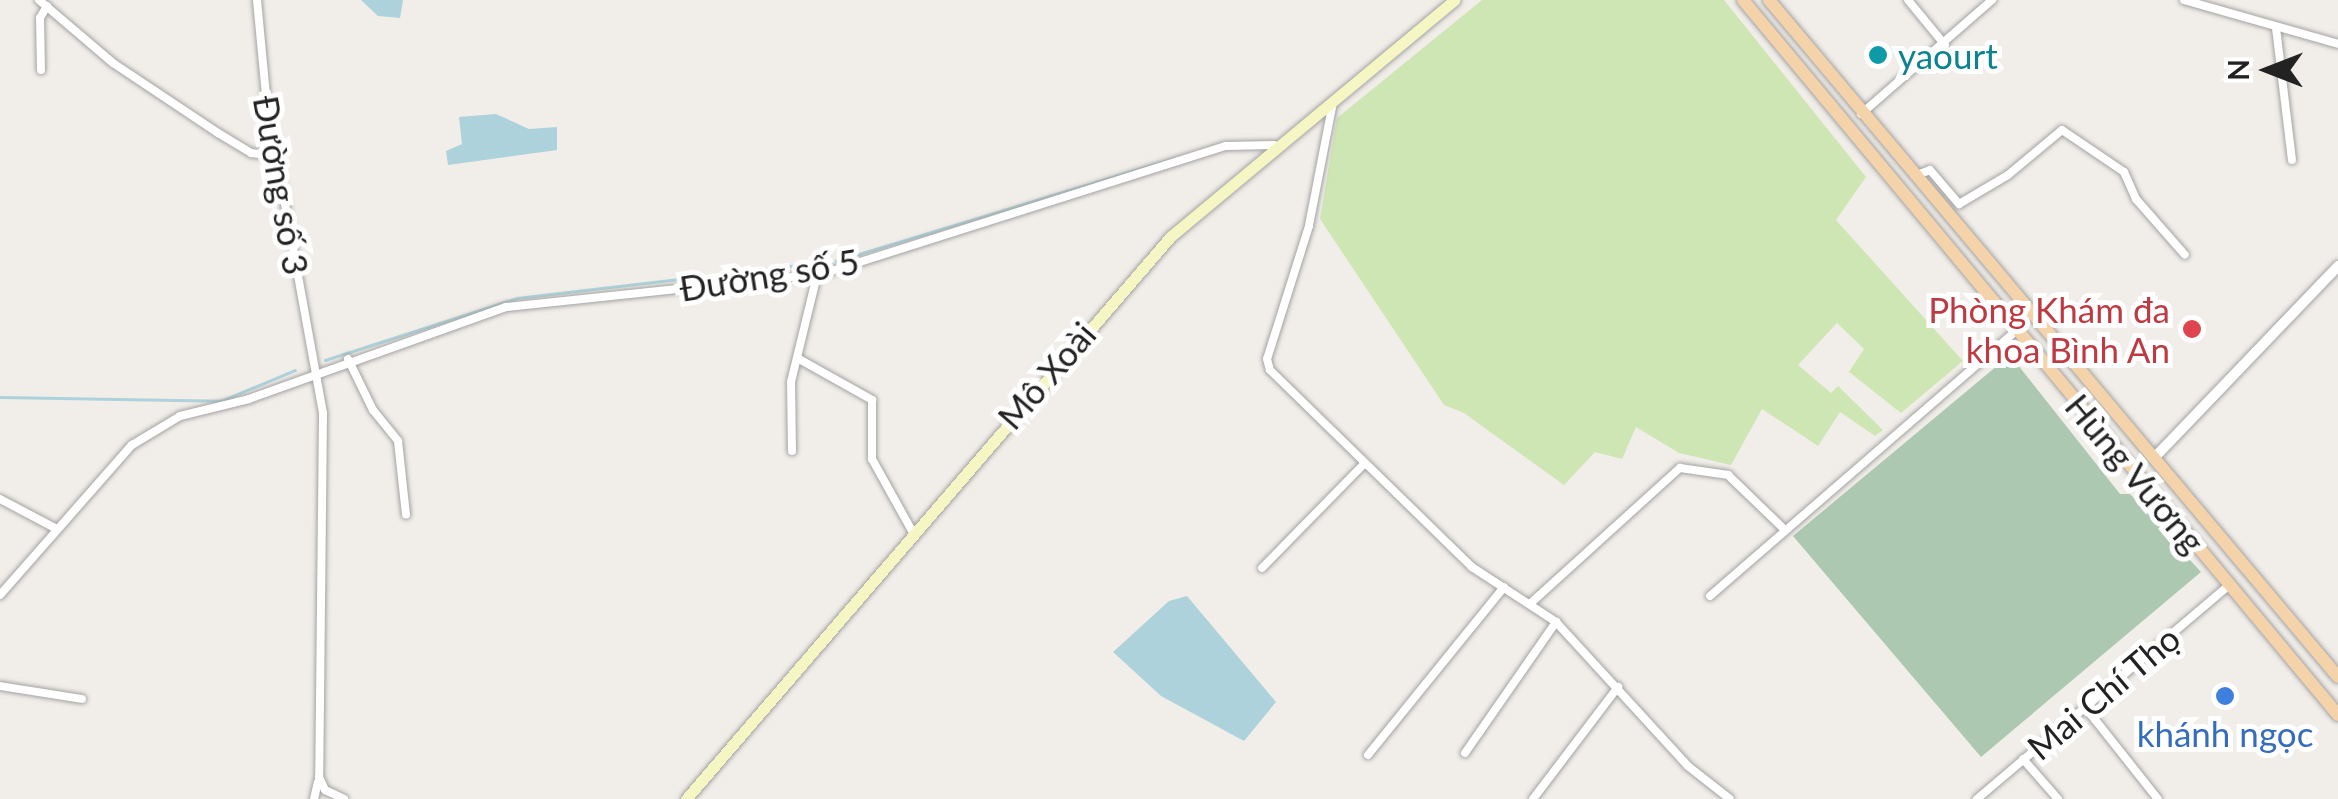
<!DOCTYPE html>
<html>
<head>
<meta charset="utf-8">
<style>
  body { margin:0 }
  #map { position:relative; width:2338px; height:799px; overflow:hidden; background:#f1eee9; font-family:Lato,sans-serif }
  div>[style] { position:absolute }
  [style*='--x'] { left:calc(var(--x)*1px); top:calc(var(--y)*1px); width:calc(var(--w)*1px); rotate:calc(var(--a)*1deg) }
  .grass>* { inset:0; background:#cee6b4 }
  .cemetery>* { inset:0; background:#acc8b0 }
  .water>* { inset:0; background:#aed2db }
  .stream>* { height:2.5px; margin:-1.25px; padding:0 1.25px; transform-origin:1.25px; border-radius:1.25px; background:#aed2db }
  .roads { filter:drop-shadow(0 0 2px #a3a3a3) drop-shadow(0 0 2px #a3a3a3) }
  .minor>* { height:8px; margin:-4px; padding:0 4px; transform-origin:4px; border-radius:4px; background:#fff }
  .tertiary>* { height:10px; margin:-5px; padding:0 5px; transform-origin:5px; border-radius:5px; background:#fff }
  .secondary>* { height:11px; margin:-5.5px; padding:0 5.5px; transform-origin:5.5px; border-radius:5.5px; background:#f5f6c3 }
  .primary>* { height:12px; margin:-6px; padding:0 6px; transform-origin:6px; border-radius:6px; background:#f5d3aa }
  .dots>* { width:28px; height:28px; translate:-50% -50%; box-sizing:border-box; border:5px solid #fff; border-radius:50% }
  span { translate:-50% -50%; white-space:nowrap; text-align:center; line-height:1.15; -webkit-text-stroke:10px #fff; paint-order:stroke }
  .culture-label { font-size:35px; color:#0d838f }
  .left { translate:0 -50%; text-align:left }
  .street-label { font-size:35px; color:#222 }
  .health-label { font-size:35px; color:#be3a42 }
  .right { translate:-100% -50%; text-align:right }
  .shop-label { font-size:35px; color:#366cbe }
  .north { position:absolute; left:2218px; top:20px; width:100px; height:100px; -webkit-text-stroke:8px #fff; paint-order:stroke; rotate:270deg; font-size:28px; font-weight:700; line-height:40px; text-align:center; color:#222 }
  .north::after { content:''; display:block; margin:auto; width:35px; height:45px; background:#222; clip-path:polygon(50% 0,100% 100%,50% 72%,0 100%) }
</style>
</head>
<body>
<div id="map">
  <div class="grass">
    <div style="clip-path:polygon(1482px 0,1724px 0,1866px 177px,1836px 220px,1963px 361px,1901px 413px,1849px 372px,1864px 349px,1837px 323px,1798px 365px,1831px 393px,1838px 386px,1883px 430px,1875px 436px,1840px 412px,1818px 446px,1762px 409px,1731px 465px,1679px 453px,1636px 427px,1622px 459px,1595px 452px,1564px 485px,1464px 413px,1444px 405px,1320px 219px,1337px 118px)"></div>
  </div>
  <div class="cemetery">
    <div style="clip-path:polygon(2010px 355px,2120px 494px,2130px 494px,2201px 572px,1981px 757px,1793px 536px)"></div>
  </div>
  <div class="water">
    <div style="clip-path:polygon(361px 0,403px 0,400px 18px,378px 16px)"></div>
    <div style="clip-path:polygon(496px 114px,529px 129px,557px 127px,557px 150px,448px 165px,446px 151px,462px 144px,459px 117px)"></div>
    <div style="clip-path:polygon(1187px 596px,1276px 702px,1244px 741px,1161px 696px,1113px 652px,1169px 601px)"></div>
  </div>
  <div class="stream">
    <div style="--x:325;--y:360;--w:202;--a:-17.9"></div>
    <div style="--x:517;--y:298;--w:324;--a:-6.7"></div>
    <div style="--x:839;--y:260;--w:348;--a:-16.9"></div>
    <div style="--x:0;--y:397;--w:221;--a:1"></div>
    <div style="--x:221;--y:401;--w:80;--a:-22.7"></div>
  </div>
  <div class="roads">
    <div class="minor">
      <div style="--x:39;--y:0;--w:97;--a:40.4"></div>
      <div style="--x:113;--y:63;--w:126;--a:33.7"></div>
      <div style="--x:218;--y:133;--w:39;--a:31"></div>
      <div style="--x:251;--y:153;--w:25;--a:7"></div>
      <div style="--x:257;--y:0;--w:105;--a:84.6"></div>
      <div style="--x:267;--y:105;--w:313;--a:79.7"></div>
      <div style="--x:323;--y:413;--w:364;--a:90.6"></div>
      <div style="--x:319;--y:777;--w:14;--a:65"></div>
      <div style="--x:325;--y:790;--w:21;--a:25"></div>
      <div style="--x:1908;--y:0;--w:58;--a:50.6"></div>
      <div style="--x:2184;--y:0;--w:160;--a:15.9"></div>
      <div style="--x:2276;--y:28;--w:133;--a:83.1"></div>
      <div style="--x:41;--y:70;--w:52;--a:-91.1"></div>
      <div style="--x:40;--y:18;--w:14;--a:-60"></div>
      <div style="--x:1333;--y:102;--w:126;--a:101"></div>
      <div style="--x:1309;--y:226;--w:139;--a:107.5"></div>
      <div style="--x:1267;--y:359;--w:11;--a:75"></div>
      <div style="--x:1270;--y:370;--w:282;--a:44.3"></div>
      <div style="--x:1472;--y:567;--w:100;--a:33.2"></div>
      <div style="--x:1556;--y:622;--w:195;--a:47.5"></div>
      <div style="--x:1688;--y:766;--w:53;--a:38.2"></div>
      <div style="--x:1861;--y:114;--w:174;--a:-41"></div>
      <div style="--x:1917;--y:175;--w:14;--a:-21"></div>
      <div style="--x:1930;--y:170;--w:45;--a:49.5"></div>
      <div style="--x:1959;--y:204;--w:57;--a:-30.6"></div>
      <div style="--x:2008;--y:175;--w:70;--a:-39.8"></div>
      <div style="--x:2062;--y:130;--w:75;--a:34.1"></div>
      <div style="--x:2124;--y:172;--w:30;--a:66"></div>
      <div style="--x:2136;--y:199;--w:74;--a:48.8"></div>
      <div style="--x:348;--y:359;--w:57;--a:63.9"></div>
      <div style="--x:373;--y:410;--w:40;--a:51"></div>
      <div style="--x:398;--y:441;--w:74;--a:83.8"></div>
      <div style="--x:799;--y:359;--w:84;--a:29.3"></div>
      <div style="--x:872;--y:400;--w:59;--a:90"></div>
      <div style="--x:872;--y:459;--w:82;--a:60.9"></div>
      <div style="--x:792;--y:451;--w:69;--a:-90.8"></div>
      <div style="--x:791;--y:382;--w:110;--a:-76.3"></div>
      <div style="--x:0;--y:499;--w:64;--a:27.8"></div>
      <div style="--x:1262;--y:568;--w:146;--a:-45.6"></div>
      <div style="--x:0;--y:595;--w:200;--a:-48.7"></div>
      <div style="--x:132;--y:445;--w:56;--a:-31.1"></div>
      <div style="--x:180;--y:416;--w:71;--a:-13.8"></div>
      <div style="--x:249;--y:399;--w:273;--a:-19.7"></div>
      <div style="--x:506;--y:307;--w:318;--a:-6"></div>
      <div style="--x:822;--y:274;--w:424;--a:-17.6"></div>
      <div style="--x:1226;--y:146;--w:48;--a:-1.2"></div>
      <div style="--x:1710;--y:596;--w:405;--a:-40.9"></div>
      <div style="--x:1532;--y:602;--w:200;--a:-42.2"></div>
      <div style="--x:1680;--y:468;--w:49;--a:8.3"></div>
      <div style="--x:1728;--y:475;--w:79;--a:44"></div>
      <div style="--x:0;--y:686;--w:83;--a:9"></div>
      <div style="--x:2085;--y:707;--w:117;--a:51.6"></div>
      <div style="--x:1465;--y:753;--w:160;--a:-55.2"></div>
      <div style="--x:1368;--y:755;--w:216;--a:-51"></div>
      <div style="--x:2023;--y:759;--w:53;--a:48.8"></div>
      <div style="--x:314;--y:799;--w:17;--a:-77"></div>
      <div style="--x:1533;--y:799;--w:141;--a:-52.8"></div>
      <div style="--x:1977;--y:799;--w:331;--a:-40.3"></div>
    </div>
    <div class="tertiary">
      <div style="--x:2155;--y:457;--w:265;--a:-46.2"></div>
    </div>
    <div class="secondary">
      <div style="--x:686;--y:799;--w:742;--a:-49.26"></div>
      <div style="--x:1170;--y:237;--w:370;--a:-39.8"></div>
    </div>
    <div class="primary">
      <div style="--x:1743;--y:0;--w:930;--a:50.23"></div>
      <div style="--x:1769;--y:0;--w:884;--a:49.95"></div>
    </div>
  </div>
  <div class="dots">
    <div style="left:1878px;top:55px;background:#0f9aa8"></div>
    <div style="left:2192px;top:329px;background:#e0444e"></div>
    <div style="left:2225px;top:696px;background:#3f7fe0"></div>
  </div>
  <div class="culture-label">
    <span class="left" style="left:1898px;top:55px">yaourt</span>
  </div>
  <div class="street-label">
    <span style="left:282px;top:185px;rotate:80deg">Đường số 3</span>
    <span style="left:769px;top:274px;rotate:-9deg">Đường số 5</span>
    <span style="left:1046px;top:375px;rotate:-49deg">Mô Xoài</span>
    <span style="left:2136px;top:473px;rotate:50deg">Hùng Vương</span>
    <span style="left:2103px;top:692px;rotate:-40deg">Mai Chí Thọ</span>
  </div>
  <div class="health-label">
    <span class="right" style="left:2170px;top:329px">Phòng Khám đa<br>khoa Bình An</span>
  </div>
  <div class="shop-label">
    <span style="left:2225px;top:733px">khánh ngọc</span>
  </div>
  <div class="north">N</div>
</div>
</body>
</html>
